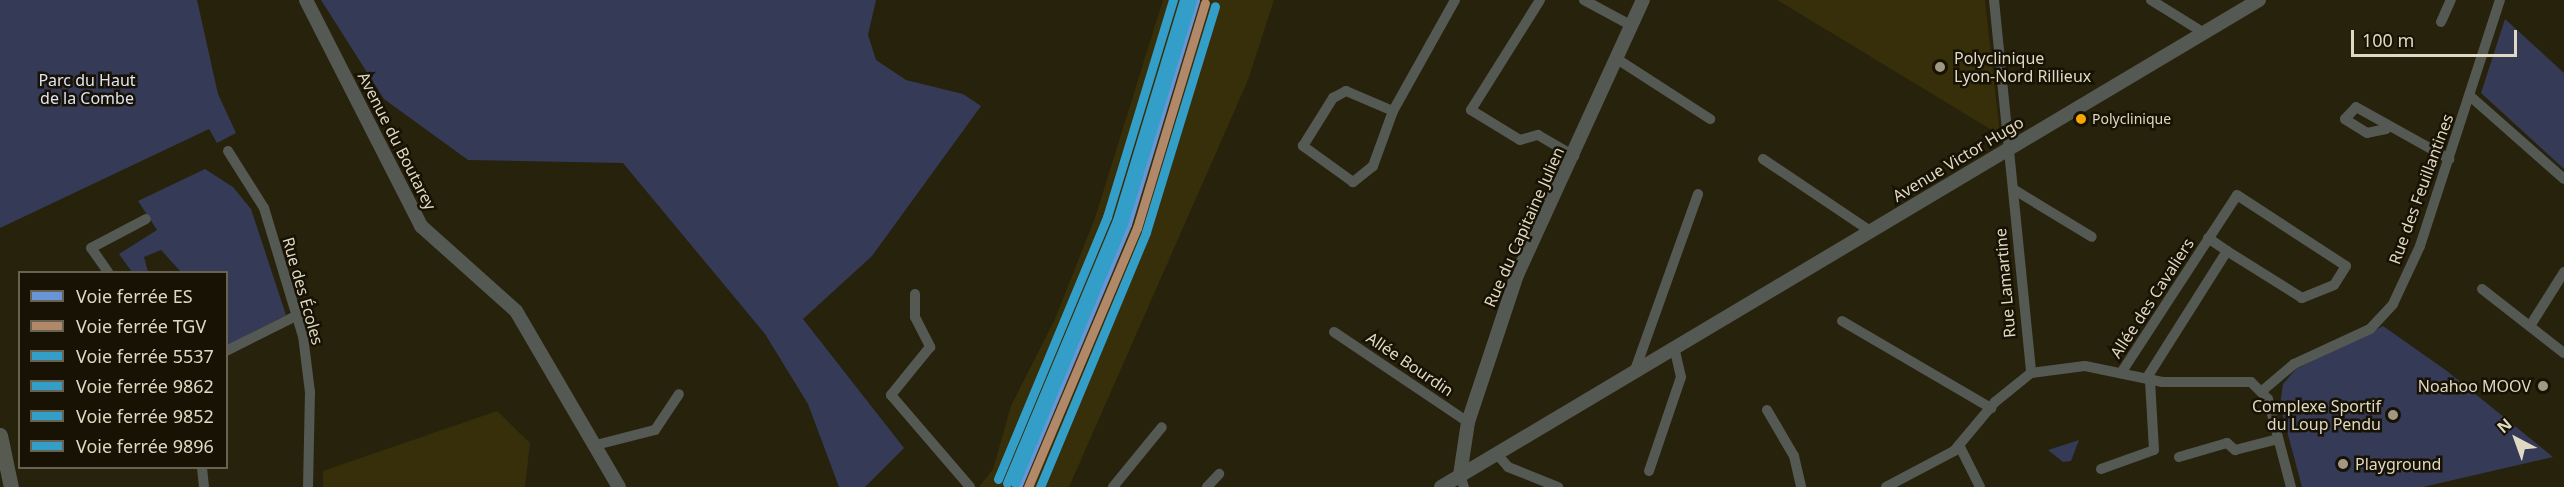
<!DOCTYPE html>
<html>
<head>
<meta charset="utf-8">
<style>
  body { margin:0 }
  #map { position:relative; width:2564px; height:487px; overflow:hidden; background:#27220c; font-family:"Noto Sans",sans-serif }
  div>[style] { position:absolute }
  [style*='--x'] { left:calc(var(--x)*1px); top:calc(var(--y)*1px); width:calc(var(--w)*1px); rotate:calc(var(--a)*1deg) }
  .built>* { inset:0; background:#372e0a }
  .green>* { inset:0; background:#353a56 }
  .minor>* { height:10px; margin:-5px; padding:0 5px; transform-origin:5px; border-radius:5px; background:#555953 }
  .tertiary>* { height:14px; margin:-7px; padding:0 7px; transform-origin:7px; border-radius:7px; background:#555953 }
  .secondary>* { height:15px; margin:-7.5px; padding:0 7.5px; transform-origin:7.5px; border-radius:7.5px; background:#575a51 }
  .rail-1>* { height:9px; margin:-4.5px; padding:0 4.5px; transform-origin:4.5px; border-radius:4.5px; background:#6795d6 }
  .rail-2>* { height:9px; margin:-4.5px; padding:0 4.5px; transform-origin:4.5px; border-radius:4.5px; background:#b18969 }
  .rail-3>* { height:9px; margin:-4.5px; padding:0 4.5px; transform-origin:4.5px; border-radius:4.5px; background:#339ec7 }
  .rail-4>* { height:9px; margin:-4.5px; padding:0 4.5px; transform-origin:4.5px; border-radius:4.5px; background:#339ec7 }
  .rail-5>* { height:9px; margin:-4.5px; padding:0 4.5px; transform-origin:4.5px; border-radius:4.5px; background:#339ec7 }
  .rail-6>* { height:9px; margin:-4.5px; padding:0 4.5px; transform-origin:4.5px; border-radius:4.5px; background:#339ec7 }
  .dots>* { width:16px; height:16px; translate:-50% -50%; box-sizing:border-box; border:3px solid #171204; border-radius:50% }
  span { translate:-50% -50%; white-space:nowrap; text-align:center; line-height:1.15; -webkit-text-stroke:5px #171204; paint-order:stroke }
  .bus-label { font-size:14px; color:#dfd9c4 }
  .left { translate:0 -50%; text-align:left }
  .poi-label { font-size:16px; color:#dfd9c4 }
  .right { translate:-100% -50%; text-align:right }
  .park-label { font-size:16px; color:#dfe3f4 }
  .street-label { font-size:16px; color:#dfd9c4 }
  .legend { position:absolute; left:18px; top:271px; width:210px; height:198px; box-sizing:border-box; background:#171204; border:2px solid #676251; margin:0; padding:8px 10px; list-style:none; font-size:18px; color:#dfd9c4 }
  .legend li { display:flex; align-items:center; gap:12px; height:30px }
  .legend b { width:30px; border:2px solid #676251 }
  .north { position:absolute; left:2486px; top:409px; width:60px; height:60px; -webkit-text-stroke:4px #171204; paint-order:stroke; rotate:319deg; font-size:16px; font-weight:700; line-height:24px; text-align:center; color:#dfd9c4 }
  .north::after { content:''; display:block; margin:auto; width:21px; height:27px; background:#dfd9c4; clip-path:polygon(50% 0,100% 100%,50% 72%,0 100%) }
  .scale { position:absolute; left:2351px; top:30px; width:166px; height:27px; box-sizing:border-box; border:3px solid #dfd9c4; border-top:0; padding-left:8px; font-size:18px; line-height:21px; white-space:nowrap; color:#dfd9c4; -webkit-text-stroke:4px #171204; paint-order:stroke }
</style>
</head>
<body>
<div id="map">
  <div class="built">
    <div style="clip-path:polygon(1163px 0,1274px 0,1248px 80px,1069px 487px,979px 487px,993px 469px,1011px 406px,1055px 319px,1095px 218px)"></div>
    <div style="clip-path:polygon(1777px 0,1985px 0,2000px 135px)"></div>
    <div style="clip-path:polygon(497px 411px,530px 443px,525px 487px,323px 487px,323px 471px)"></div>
  </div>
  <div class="green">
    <div style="clip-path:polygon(0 0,197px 0,218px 94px,236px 133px,217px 143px,209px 129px,0 228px)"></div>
    <div style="clip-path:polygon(321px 0,876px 0,868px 35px,876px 60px,906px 80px,963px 94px,981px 106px,872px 256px,803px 319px,904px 448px,865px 487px,839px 487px,808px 404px,765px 334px,623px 163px,468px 160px,384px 99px)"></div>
    <div style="clip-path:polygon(2505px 19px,2564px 73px,2564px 169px,2481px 93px)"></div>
    <div style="clip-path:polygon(205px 169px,233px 187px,251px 209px,286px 315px,227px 346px,226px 272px,181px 272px,161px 250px,144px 257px,148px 272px,132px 272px,119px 254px,157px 230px,138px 201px)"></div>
    <div style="clip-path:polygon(2383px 326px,2447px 371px,2553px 457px,2423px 487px,2302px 487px,2280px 405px,2283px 384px,2296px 369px)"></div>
    <div style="clip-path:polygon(2079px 440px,2071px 461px,2063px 462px,2048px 450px)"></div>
  </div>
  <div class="minor">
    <div style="--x:1540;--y:0;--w:130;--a:122.1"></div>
    <div style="--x:1471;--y:110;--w:57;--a:31.5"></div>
    <div style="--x:1520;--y:140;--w:19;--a:-16"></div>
    <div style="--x:1538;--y:135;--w:42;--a:30.3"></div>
    <div style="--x:1584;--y:0;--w:55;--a:28.4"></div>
    <div style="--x:1994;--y:0;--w:375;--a:84.3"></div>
    <div style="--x:2151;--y:0;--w:62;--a:31.9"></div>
    <div style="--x:2441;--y:22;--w:24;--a:-66"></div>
    <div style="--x:1617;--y:59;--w:111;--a:32.8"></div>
    <div style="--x:2470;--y:96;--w:125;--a:41.4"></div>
    <div style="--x:1393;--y:111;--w:59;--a:110"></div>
    <div style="--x:1373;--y:166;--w:26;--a:141"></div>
    <div style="--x:1353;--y:182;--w:62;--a:-144.2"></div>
    <div style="--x:1303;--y:146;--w:57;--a:-58"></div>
    <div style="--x:1333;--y:98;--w:15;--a:-28"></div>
    <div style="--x:1346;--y:91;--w:51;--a:23.1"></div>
    <div style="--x:1393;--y:111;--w:127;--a:-60.8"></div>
    <div style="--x:2386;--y:129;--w:19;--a:168"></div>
    <div style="--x:2367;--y:133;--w:26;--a:-148"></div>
    <div style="--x:2345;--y:119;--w:16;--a:-47"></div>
    <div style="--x:2356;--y:107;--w:107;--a:29.2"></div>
    <div style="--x:228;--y:151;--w:67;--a:57.7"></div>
    <div style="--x:264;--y:208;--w:134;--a:73.1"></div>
    <div style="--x:303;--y:336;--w:56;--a:82.9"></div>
    <div style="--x:310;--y:392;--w:95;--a:91.2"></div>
    <div style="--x:1763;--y:159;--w:129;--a:33.9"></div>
    <div style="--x:2013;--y:189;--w:92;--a:31.3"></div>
    <div style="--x:2208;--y:238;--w:23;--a:34"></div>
    <div style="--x:108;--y:272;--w:29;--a:-125"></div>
    <div style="--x:91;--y:248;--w:62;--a:-27.8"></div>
    <div style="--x:2482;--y:289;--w:104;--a:38"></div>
    <div style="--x:915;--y:294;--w:23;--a:90"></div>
    <div style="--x:915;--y:317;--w:34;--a:63"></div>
    <div style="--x:930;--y:347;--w:62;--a:129.1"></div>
    <div style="--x:891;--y:395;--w:121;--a:49.3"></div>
    <div style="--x:1842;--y:321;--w:173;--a:30.3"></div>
    <div style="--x:2530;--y:326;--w:64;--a:-57.8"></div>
    <div style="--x:1334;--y:332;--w:161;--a:33.9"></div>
    <div style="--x:226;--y:351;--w:78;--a:-26.6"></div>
    <div style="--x:1635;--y:370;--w:187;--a:-70.3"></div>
    <div style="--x:2121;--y:373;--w:212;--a:-56.9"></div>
    <div style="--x:2237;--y:195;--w:130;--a:33.1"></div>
    <div style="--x:2346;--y:266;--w:22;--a:122"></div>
    <div style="--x:2334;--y:285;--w:35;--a:158"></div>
    <div style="--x:2302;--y:298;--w:89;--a:-147.9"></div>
    <div style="--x:2227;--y:251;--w:151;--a:122.3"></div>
    <div style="--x:2262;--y:391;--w:42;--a:-40.2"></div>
    <div style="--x:2294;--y:364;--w:84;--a:-24.7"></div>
    <div style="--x:2370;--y:329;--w:34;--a:-47"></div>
    <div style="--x:2393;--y:304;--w:64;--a:-65"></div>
    <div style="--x:2420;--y:246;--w:259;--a:-72"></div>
    <div style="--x:1767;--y:410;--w:53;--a:59.6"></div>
    <div style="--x:1794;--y:456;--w:32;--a:77"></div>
    <div style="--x:596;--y:445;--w:61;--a:-14.3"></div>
    <div style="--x:655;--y:430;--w:43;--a:-56.3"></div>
    <div style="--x:1959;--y:445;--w:47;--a:63.4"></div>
    <div style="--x:1496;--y:453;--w:18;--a:49"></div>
    <div style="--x:1508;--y:467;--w:54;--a:21.8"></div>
    <div style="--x:2179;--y:457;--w:50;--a:-16.3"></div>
    <div style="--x:2227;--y:443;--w:11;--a:41"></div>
    <div style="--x:2235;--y:450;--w:44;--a:-14.3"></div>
    <div style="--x:202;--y:468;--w:19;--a:84"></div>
    <div style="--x:2101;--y:469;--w:56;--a:-19.7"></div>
    <div style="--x:2154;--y:450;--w:70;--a:-93.3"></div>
    <div style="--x:1649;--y:471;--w:99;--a:-71.2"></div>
    <div style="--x:1681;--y:377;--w:31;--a:-103"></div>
    <div style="--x:1460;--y:475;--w:13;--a:72"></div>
    <div style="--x:1113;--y:487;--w:77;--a:-50.8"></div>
    <div style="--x:1207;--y:487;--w:18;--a:-47"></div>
    <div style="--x:1886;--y:487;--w:77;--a:-27.9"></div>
    <div style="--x:1954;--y:451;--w:64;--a:-50.1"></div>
    <div style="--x:1995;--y:402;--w:46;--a:-38.9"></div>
    <div style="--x:2031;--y:373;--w:54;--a:-7.4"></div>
    <div style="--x:2085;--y:366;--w:79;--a:11.7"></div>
    <div style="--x:2162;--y:382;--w:89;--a:0"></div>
    <div style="--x:2251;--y:382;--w:24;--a:45"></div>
    <div style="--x:2268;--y:399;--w:91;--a:75.4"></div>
  </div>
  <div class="tertiary">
    <div style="--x:306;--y:0;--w:254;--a:63"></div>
    <div style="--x:421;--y:226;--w:127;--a:41.8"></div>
    <div style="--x:516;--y:311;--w:204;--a:59.7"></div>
    <div style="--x:1460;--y:475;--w:54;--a:-81.4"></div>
    <div style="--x:1468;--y:422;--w:155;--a:-71.6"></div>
    <div style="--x:1517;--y:275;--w:302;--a:-65.4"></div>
    <div style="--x:1441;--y:487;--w:952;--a:-30.77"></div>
  </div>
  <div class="secondary">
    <div style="--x:0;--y:435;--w:53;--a:78.1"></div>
  </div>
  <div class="rail-1">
    <div style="--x:1017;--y:487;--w:285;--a:-67.3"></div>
    <div style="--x:1127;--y:224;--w:234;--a:-73.1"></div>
  </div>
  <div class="rail-2">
    <div style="--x:1028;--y:487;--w:281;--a:-67.2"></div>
    <div style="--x:1137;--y:228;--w:235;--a:-73.2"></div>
  </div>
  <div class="rail-3">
    <div style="--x:1015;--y:483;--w:281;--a:-67.4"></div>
    <div style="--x:1123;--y:224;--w:234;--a:-72.9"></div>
  </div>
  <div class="rail-4">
    <div style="--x:1007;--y:483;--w:285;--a:-67.3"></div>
    <div style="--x:1117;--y:220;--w:230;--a:-73.1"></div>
  </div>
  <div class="rail-5">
    <div style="--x:1040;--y:487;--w:276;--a:-67.4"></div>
    <div style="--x:1146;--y:232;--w:236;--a:-73"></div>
  </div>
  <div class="rail-6">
    <div style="--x:998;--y:479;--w:284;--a:-67.4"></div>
    <div style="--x:1107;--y:217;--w:227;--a:-73.1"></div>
  </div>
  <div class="dots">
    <div style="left:1940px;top:67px;background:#9f9984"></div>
    <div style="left:2081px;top:119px;background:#f7a600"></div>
    <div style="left:2543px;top:386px;background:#9f9984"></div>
    <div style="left:2393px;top:415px;background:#9f9984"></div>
    <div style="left:2343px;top:464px;background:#9f9984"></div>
  </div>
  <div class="bus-label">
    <span class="left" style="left:2092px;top:119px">Polyclinique</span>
  </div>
  <div class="poi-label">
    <span class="left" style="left:1954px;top:67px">Polyclinique<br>Lyon-Nord Rillieux</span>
    <span class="right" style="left:2531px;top:386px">Noahoo MOOV</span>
    <span class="right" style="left:2381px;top:415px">Complexe Sportif<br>du Loup Pendu</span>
    <span class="left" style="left:2355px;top:464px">Playground</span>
  </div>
  <div class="park-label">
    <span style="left:87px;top:89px">Parc du Haut<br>de la Combe</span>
  </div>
  <div class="street-label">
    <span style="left:397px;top:141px;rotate:63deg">Avenue du Boutarey</span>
    <span style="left:1958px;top:159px;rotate:-31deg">Avenue Victor Hugo</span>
    <span style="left:2421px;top:189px;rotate:-70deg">Rue des Feuillantines</span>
    <span style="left:1524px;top:227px;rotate:-66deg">Rue du Capitaine Julien</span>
    <span style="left:2005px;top:283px;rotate:-95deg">Rue Lamartine</span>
    <span style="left:303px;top:291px;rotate:74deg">Rue des Écoles</span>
    <span style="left:2152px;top:298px;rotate:-57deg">Allée des Cavaliers</span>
    <span style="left:1410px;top:364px;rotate:34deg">Allée Bourdin</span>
  </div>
  <ul class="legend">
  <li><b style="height:8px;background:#6795d6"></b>Voie ferrée ES</li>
  <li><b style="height:8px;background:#b18969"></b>Voie ferrée TGV</li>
  <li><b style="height:8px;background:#339ec7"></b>Voie ferrée 5537</li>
  <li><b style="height:8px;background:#339ec7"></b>Voie ferrée 9862</li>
  <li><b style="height:8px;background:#339ec7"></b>Voie ferrée 9852</li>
  <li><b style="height:8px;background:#339ec7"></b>Voie ferrée 9896</li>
  </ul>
  <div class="north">N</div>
  <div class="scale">100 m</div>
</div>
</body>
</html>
